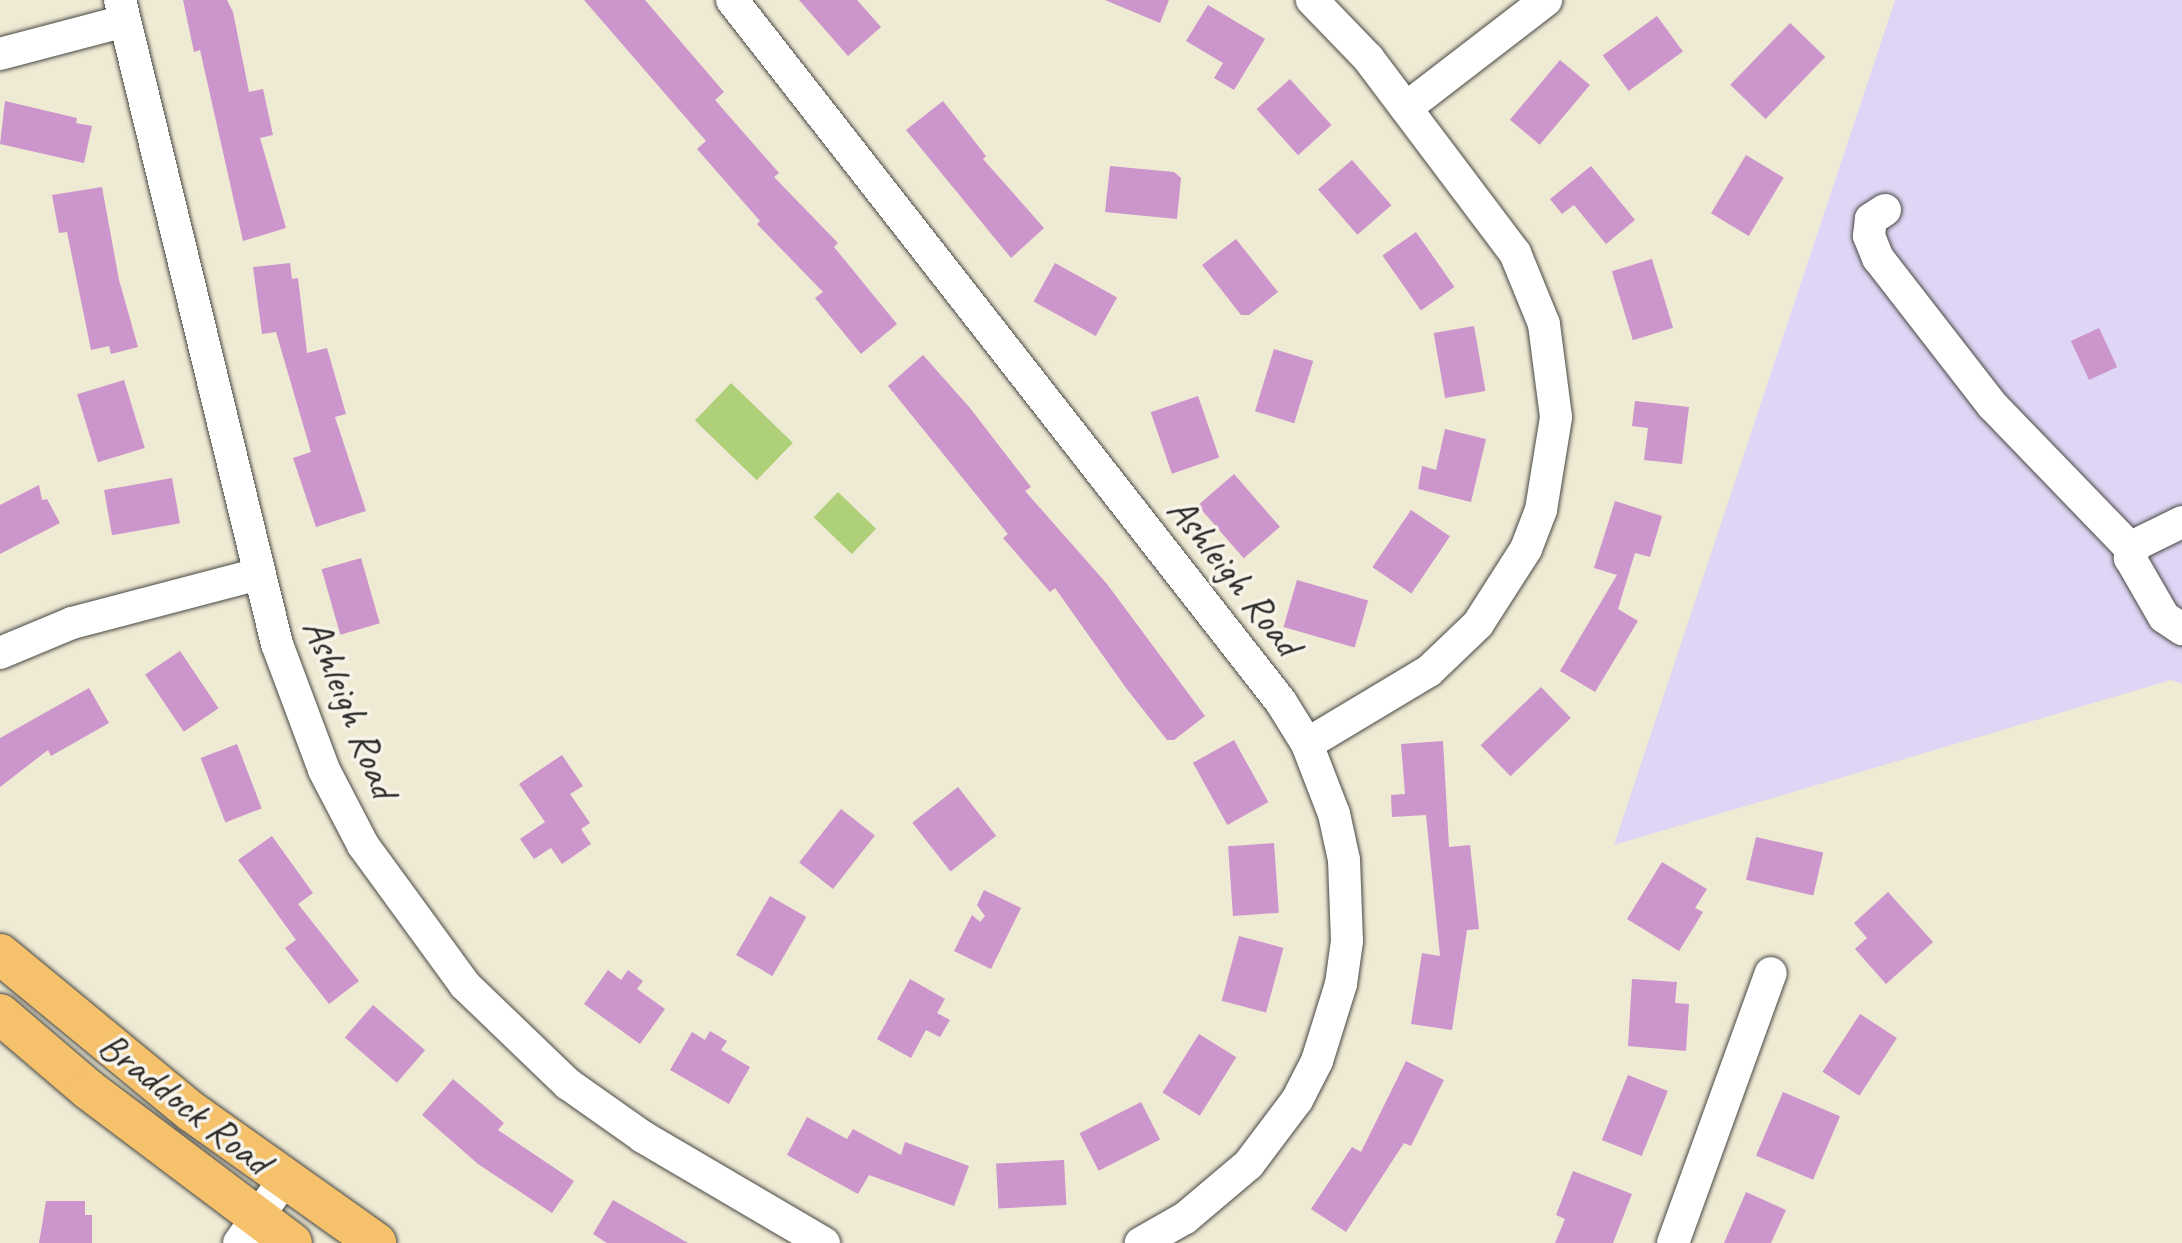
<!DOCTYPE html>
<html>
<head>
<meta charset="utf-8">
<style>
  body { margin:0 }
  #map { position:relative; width:2182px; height:1243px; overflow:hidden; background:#efead4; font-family:Caveat,sans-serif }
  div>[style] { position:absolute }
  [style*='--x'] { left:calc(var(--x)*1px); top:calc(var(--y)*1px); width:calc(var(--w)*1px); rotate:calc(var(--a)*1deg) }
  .built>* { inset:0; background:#dfd5f5 }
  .green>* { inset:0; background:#aed079; transform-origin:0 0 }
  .building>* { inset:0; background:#cc95cb; transform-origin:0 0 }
  .roads { filter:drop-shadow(0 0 2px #484844) drop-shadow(0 0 2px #484844) }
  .minor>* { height:32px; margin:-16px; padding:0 16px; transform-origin:16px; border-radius:16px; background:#fff }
  .major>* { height:40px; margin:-20px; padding:0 20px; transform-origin:20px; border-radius:20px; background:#f5c16b }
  span { translate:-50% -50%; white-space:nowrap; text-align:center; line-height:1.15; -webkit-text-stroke:7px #f7f3e8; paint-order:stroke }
  .street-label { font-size:40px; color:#2b2b2b }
</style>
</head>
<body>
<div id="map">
  <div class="built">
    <div style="clip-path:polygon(1895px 0,2182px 0,2182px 684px,2171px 680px,1614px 845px)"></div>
  </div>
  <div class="green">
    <div style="left:731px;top:383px;width:86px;height:52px;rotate:44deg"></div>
    <div style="left:838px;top:492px;width:53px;height:35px;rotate:44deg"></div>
  </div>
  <div class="building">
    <div style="clip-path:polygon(183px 0,227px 0,233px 12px,249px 92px,263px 89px,273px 135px,260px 138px,286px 228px,243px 241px,200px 50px,194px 52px)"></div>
    <div style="clip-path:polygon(584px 0,645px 0,724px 92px,715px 100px,779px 173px,774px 177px,838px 243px,834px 247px,897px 324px,861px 354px,815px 298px,823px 292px,757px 224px,760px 221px,697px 149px,706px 141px)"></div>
    <div style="clip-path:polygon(799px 0,857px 0,881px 27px,848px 56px)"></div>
    <div style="clip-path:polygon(1105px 0,1169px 0,1160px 23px)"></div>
    <div style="clip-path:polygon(1208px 5px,1265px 39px,1234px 90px,1214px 78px,1223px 63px,1186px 41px)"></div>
    <div style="left:1657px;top:16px;width:44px;height:67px;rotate:54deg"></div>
    <div style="left:1790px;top:23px;width:49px;height:86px;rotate:44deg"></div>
    <div style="left:1560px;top:60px;width:39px;height:78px;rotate:40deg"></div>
    <div style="left:1290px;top:79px;width:62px;height:45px;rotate:48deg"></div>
    <div style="clip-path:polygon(5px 101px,77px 118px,76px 123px,92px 126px,84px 163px,0 144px)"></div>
    <div style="clip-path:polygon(943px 101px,986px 156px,983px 159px,1044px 228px,1011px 258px,906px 130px)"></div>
    <div style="left:1746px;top:155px;width:44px;height:68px;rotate:31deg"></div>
    <div style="left:1352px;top:160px;width:60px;height:45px;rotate:49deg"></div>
    <div style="clip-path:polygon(1110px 166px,1174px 172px,1181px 178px,1177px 219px,1105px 212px)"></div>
    <div style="clip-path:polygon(1591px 166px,1635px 220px,1606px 244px,1574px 205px,1562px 214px,1550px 199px)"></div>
    <div style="clip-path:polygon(102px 187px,119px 280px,138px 347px,111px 354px,109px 346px,91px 350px,67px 232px,59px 233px,52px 195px)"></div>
    <div style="left:1416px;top:232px;width:67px;height:41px;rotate:55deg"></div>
    <div style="clip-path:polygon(1236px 239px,1278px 292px,1249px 315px,1241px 315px,1202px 265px)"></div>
    <div style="left:1652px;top:259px;width:72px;height:42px;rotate:73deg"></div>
    <div style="clip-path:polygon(290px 263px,292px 279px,298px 278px,307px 353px,327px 348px,346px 414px,335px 417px,366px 511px,316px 527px,293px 458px,311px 452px,276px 332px,262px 334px,253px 267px)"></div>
    <div style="left:1055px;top:263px;width:71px;height:44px;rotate:29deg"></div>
    <div style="left:1474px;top:326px;width:66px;height:41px;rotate:80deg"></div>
    <div style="left:2099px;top:328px;width:43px;height:31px;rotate:65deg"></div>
    <div style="left:1274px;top:349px;width:41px;height:65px;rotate:17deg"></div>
    <div style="clip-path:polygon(923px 355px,970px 408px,1031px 487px,1025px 491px,1107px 584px,1205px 716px,1174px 740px,1167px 740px,1126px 688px,1055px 588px,1050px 592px,1003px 538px,1008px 534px,888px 386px)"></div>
    <div style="left:124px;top:380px;width:71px;height:49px;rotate:73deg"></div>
    <div style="left:1198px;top:396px;width:65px;height:50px;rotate:71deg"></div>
    <div style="clip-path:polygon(1635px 401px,1689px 407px,1682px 464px,1644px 460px,1648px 428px,1632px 426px)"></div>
    <div style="clip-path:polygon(1445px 429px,1486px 439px,1471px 502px,1418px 489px,1422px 466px,1436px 470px)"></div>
    <div style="left:1234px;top:474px;width:70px;height:48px;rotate:49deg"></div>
    <div style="left:172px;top:478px;width:46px;height:69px;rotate:80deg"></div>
    <div style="clip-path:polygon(39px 485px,42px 500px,47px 499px,60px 523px,0 554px,0 505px)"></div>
    <div style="clip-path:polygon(1615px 501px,1662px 516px,1650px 557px,1635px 553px,1618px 609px,1638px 621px,1595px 692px,1560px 671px,1617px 575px,1594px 568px)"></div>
    <div style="left:1411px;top:510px;width:47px;height:69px;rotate:34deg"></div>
    <div style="left:361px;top:558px;width:68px;height:41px;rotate:74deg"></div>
    <div style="left:1297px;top:580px;width:74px;height:49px;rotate:16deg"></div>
    <div style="left:180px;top:651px;width:69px;height:42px;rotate:56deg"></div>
    <div style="left:1541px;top:687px;width:43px;height:84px;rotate:46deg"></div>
    <div style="clip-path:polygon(89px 688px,109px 723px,51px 756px,48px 750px,0 787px,0 738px)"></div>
    <div style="left:1234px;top:740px;width:71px;height:47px;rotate:61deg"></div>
    <div style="clip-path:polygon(1443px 741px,1449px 847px,1470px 845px,1479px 929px,1467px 930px,1452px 1030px,1411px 1024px,1422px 953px,1440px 956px,1426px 815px,1392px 817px,1391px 795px,1405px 794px,1401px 744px)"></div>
    <div style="left:237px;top:744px;width:69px;height:39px;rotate:69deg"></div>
    <div style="clip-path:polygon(562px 755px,583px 786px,570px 794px,590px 823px,581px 829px,591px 844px,562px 864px,551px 848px,534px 859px,520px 839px,545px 822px,519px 784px)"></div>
    <div style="left:958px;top:787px;width:62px;height:58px;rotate:52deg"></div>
    <div style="left:841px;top:809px;width:43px;height:68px;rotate:38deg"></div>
    <div style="clip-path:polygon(272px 836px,313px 893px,298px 904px,359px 981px,329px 1004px,285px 948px,296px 940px,238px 860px)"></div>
    <div style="left:1756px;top:837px;width:69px;height:44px;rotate:13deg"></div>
    <div style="left:1274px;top:843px;width:70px;height:46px;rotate:86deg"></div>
    <div style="clip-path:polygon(1662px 862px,1707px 889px,1695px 908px,1703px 912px,1679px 951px,1627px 919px)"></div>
    <div style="clip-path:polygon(984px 890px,1021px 908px,991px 969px,954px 951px,972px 915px,980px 922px,985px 916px,977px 905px)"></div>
    <div style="clip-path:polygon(1888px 892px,1933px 942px,1886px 984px,1855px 949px,1867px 938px,1854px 923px)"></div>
    <div style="left:770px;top:896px;width:42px;height:68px;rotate:30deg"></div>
    <div style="left:1239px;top:936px;width:46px;height:67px;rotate:15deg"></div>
    <div style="clip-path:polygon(608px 970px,621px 980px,628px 970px,643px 981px,637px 989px,665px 1009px,640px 1044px,584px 1004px)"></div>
    <div style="clip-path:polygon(910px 979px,945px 999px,937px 1013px,950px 1020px,940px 1037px,926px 1030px,911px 1058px,877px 1039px)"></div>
    <div style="clip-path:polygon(1632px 979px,1677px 982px,1675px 1003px,1689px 1004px,1686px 1051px,1628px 1046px)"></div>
    <div style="left:373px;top:1005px;width:69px;height:43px;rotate:41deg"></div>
    <div style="left:1860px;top:1014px;width:44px;height:69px;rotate:33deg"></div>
    <div style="clip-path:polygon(710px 1031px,727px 1041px,721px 1050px,750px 1067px,729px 1104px,670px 1070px,692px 1032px,705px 1040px)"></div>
    <div style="left:1199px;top:1034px;width:44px;height:69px;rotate:32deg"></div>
    <div style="clip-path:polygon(1406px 1061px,1444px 1080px,1411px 1146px,1404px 1143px,1346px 1232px,1311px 1209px,1352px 1147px,1361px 1152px)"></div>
    <div style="left:1628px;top:1075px;width:43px;height:70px;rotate:22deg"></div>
    <div style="clip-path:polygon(453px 1079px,504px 1123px,498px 1130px,574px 1181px,552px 1213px,478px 1164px,422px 1115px)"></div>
    <div style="left:1783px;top:1092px;width:62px;height:69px;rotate:23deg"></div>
    <div style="left:1141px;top:1102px;width:42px;height:69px;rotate:63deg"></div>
    <div style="clip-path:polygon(807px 1117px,847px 1139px,853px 1129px,901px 1155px,905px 1142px,969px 1166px,954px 1206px,869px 1175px,858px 1194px,787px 1155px)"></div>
    <div style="left:1064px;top:1160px;width:45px;height:68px;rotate:87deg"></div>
    <div style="clip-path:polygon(1573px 1171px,1632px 1194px,1613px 1243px,1555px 1243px,1565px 1219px,1556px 1215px)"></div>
    <div style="clip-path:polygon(1746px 1192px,1786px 1210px,1771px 1243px,1724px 1243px)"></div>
    <div style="clip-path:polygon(613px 1200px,688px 1243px,607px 1243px,593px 1234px)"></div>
    <div style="clip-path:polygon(46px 1201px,85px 1201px,85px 1215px,92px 1215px,92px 1243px,39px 1243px)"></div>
  </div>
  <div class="roads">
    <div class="minor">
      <div style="--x:120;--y:0;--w:663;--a:76.3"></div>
      <div style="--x:277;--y:644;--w:134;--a:69.5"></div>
      <div style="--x:324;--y:770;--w:85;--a:62.5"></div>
      <div style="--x:363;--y:845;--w:173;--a:53.9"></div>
      <div style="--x:465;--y:985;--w:143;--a:43.9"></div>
      <div style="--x:568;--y:1084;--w:92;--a:35.2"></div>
      <div style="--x:643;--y:1137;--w:210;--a:30.4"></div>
      <div style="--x:732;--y:0;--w:891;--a:51.97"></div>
      <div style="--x:1281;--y:702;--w:49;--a:58.2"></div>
      <div style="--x:1307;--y:744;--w:75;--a:68.9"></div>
      <div style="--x:1334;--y:814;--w:47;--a:77.7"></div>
      <div style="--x:1344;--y:860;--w:81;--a:87.9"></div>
      <div style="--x:1347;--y:941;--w:43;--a:97.9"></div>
      <div style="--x:1341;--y:984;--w:81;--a:107.3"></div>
      <div style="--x:1317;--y:1061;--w:44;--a:117.1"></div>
      <div style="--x:1297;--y:1100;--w:80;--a:126.9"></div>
      <div style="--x:1249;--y:1164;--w:84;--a:139.8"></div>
      <div style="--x:1185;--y:1218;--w:51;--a:150.4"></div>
      <div style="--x:0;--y:54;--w:129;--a:-14.8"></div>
      <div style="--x:1406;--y:108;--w:177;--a:-37.6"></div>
      <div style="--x:1885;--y:210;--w:17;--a:147"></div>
      <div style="--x:1871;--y:219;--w:17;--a:97"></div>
      <div style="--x:1869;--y:236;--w:24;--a:68"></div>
      <div style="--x:1878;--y:258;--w:187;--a:52.2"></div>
      <div style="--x:1993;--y:406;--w:199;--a:46"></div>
      <div style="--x:2182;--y:522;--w:50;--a:153.9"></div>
      <div style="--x:2137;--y:544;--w:16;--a:117"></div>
      <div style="--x:2130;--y:558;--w:68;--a:60"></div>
      <div style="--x:2164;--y:617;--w:22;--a:34"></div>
      <div style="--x:0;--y:653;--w:78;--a:-22.6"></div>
      <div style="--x:72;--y:623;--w:193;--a:-14.7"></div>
      <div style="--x:1307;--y:744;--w:142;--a:-30.9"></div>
      <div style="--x:1429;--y:671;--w:68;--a:-43.8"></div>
      <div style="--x:1478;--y:624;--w:89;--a:-57.4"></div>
      <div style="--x:1526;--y:549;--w:42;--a:-69"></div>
      <div style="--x:1541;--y:510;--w:94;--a:-80.8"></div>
      <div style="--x:1556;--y:417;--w:94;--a:-97.4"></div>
      <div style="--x:1544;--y:324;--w:77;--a:-112.2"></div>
      <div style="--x:1515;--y:253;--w:244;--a:-127"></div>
      <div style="--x:1368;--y:58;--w:81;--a:-134"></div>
      <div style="--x:239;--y:1243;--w:77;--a:-54.5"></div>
      <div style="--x:1673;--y:1243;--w:287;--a:-70.1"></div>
    </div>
    <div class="major">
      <div style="--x:0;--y:954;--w:249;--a:39.5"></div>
      <div style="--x:192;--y:1112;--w:226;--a:35.4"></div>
      <div style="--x:0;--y:1014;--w:117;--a:40.5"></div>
      <div style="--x:89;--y:1090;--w:254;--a:37"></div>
    </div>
  </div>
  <div class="street-label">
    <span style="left:1235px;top:576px;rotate:52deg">Ashleigh Road</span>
    <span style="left:351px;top:708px;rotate:68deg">Ashleigh Road</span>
    <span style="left:185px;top:1103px;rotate:38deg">Braddock Road</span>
  </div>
</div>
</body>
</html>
